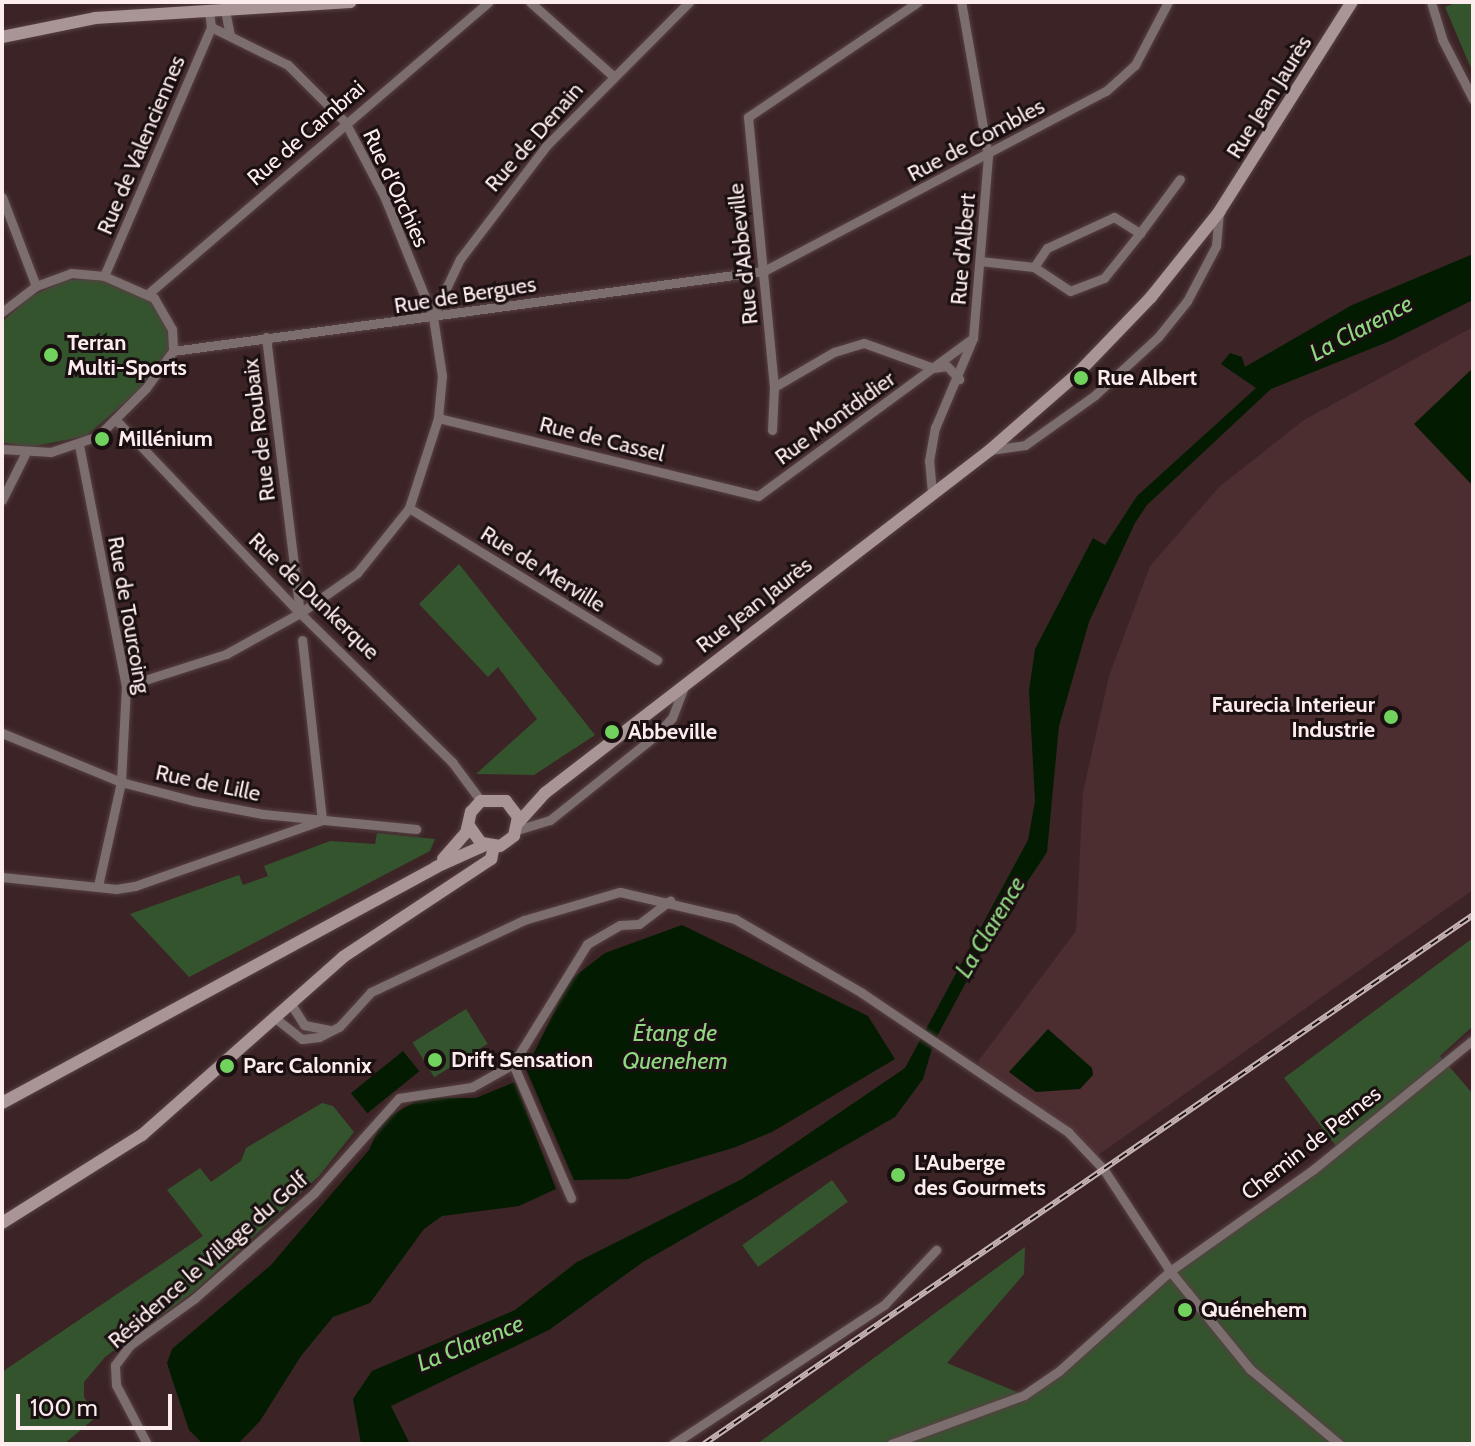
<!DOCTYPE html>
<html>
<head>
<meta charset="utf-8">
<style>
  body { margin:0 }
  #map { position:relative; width:1475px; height:1446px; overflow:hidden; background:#3c2426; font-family:Cabin,sans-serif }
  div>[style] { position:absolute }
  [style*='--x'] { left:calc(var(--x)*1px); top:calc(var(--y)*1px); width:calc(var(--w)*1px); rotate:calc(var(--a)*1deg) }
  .built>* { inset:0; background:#4c2d30 }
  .green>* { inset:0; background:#34542e; transform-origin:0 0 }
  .water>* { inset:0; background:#031c01; transform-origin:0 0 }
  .roads { filter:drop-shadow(0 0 2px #574042) drop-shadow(0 0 2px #574042) }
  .street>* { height:9px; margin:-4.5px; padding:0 4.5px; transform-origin:4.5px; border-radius:4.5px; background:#7c6e6f }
  .secondary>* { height:12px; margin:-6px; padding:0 6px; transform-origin:6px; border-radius:6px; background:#a99496 }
  .rail>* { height:6px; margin-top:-3px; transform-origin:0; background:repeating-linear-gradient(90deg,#1b1011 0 9px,#c6b4b5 0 18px); box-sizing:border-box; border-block:2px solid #c6b4b5 }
  .dots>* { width:22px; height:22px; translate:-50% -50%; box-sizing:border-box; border:4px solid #1b1011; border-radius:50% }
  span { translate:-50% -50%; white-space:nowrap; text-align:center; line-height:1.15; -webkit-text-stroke:6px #1b1011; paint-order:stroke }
  .street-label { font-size:22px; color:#fdeced }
  .poi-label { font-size:22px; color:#fdeced; font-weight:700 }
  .left { translate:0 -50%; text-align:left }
  .right { translate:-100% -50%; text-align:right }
  .water-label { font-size:24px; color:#90d782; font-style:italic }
  .frame { position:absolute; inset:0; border:4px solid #fdeced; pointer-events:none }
  .scale { position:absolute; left:16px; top:1394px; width:156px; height:36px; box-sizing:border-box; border:4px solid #fdeced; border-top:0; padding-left:10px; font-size:24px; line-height:28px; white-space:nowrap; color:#fdeced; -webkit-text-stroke:6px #1b1011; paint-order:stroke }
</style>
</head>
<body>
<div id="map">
  <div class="built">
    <div style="clip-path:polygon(1473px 327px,1473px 890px,1094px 1158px,978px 1069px,979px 1060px,1076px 931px,1083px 792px,1109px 676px,1150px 566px,1220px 486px,1304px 420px)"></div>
  </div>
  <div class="green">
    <div style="clip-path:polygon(1458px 2px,1473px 2px,1473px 73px,1445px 7px)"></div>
    <div style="clip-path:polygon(94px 279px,124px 286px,150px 300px,169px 330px,169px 351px,138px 391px,86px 436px,30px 447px,2px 442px,2px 322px,31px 296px,67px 280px)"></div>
    <div style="clip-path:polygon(459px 564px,595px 735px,534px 775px,476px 774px,537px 719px,498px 667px,488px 677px,419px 604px)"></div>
    <div style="clip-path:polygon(377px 833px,435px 839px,430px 851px,189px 977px,130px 914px,239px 875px,243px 885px,268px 876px,264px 866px,330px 841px,375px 844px)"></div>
    <div style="clip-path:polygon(1473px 938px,1473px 1026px,1440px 1056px,1473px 1094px,1473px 1444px,757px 1444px,1025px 1247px,1024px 1274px,947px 1363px,1024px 1395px,1059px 1371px,1170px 1271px,1314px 1169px,1336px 1146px,1284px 1078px)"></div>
    <div style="left:466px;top:1009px;width:41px;height:63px;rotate:58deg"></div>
    <div style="clip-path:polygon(322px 1103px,333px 1106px,354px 1132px,319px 1176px,196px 1290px,105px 1357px,84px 1382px,84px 1397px,96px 1417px,64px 1444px,2px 1444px,2px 1372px,203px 1236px,167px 1190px,200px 1168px,211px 1182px,241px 1161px,246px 1148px)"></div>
    <div style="left:832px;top:1180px;width:27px;height:111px;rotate:54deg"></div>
  </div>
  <div class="water">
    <div style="clip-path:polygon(1473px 254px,1473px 300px,1390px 341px,1271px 389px,1147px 505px,1135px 523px,1089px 622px,1059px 726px,1047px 852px,987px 943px,934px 1042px,923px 1079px,895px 1117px,643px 1262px,549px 1330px,391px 1406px,410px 1444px,361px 1444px,353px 1399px,372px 1371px,515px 1310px,577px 1262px,742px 1179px,905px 1068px,1028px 840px,1035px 801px,1029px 691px,1035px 649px,1093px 538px,1105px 545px,1137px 496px,1256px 388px,1221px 364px,1230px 353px,1242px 357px,1245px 367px,1352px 305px)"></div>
    <div style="clip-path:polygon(1473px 368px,1473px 486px,1414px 424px)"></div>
    <div style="clip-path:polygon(682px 925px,868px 1016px,895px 1059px,772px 1132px,733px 1148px,628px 1179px,574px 1180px,526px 1069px,570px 980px,605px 953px)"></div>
    <div style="clip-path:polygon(1048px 1029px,1092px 1068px,1093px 1075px,1080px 1089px,1036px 1092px,1009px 1072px)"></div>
    <div style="left:403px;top:1051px;width:26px;height:67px;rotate:51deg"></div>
    <div style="clip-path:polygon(515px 1082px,556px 1189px,519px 1206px,442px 1216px,424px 1229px,370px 1303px,333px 1317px,301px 1356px,260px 1421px,238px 1444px,203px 1444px,189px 1430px,172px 1379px,167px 1363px,172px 1349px,271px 1265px,369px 1150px,382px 1121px,421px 1098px,476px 1098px)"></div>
  </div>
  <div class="roads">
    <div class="street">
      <div style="--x:530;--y:2;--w:110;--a:41.7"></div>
      <div style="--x:1431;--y:2;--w:39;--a:73"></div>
      <div style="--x:1442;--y:39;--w:68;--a:62.7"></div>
      <div style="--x:225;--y:10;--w:26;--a:79"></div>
      <div style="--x:2;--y:197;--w:95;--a:69.1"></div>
      <div style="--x:980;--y:261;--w:54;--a:6.3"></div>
      <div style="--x:1034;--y:267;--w:23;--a:-56"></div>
      <div style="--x:1047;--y:248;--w:74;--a:-24.8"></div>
      <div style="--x:1114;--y:217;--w:31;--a:32"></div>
      <div style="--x:1140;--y:233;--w:67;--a:-53.5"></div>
      <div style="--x:1034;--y:267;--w:43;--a:33.7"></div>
      <div style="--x:1070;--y:291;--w:36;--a:-21"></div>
      <div style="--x:1104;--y:278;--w:58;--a:-51.3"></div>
      <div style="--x:104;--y:276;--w:271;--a:-66.7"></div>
      <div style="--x:149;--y:293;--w:447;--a:-40.6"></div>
      <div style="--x:2;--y:312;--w:43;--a:-37.4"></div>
      <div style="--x:36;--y:286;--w:37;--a:-20"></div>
      <div style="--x:71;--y:273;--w:33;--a:5"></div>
      <div style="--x:104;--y:276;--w:55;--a:23.7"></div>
      <div style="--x:154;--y:298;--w:36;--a:60"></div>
      <div style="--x:172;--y:329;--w:22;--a:87"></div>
      <div style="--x:173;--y:351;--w:46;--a:126.1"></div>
      <div style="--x:146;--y:388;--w:68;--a:135"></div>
      <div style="--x:98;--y:436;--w:50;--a:161.2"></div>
      <div style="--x:51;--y:452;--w:49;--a:-176.5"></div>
      <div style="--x:433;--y:316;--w:63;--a:-64.7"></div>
      <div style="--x:460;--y:259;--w:142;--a:-52.7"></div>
      <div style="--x:546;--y:146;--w:203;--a:-45.2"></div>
      <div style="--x:266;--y:337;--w:278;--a:83"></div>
      <div style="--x:173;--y:351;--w:596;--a:-7.71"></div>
      <div style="--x:764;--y:271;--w:386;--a:-27.8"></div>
      <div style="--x:1106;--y:91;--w:39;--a:-42"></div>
      <div style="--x:1135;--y:65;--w:71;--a:-62.4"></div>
      <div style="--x:774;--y:387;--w:69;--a:-30.3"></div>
      <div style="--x:834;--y:352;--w:31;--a:-17"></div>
      <div style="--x:864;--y:343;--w:73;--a:19.9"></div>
      <div style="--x:933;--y:368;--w:14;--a:-8"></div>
      <div style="--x:947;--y:366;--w:18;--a:47"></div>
      <div style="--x:438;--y:418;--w:329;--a:13.7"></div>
      <div style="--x:758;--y:496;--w:267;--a:-36.3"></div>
      <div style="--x:116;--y:420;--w:267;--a:46.4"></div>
      <div style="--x:300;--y:613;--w:213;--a:44.4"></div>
      <div style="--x:452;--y:762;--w:49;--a:53.4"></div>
      <div style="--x:772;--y:430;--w:43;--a:-87.3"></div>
      <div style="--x:774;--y:387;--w:271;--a:-95.5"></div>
      <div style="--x:748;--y:117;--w:205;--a:-34.1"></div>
      <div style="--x:79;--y:445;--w:246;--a:79"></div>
      <div style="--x:126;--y:686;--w:96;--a:93"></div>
      <div style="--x:121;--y:782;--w:107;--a:102.5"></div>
      <div style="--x:990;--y:450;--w:35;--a:-8"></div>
      <div style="--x:1025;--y:445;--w:86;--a:-35.5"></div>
      <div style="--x:1095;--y:395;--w:86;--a:-42.6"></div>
      <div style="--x:1158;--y:337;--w:46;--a:-51.1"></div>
      <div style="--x:1187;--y:301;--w:62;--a:-62.2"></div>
      <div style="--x:1216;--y:246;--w:34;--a:-85"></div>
      <div style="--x:932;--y:493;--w:32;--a:-95"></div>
      <div style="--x:929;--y:461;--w:34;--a:-80"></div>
      <div style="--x:935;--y:428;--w:98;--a:-67.1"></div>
      <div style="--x:973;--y:338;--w:183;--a:-85.3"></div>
      <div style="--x:988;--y:156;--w:156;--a:-99.9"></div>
      <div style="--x:2;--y:500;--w:51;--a:-63.4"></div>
      <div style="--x:409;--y:508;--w:291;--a:31.5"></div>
      <div style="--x:126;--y:686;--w:105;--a:-17.7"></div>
      <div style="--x:226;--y:654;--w:85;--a:-29"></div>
      <div style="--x:300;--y:613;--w:70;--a:-35.1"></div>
      <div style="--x:357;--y:573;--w:83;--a:-51.3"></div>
      <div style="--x:409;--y:508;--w:95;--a:-72.1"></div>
      <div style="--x:438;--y:418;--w:42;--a:-84.6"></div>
      <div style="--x:442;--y:376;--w:60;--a:-98.7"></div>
      <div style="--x:433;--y:317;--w:131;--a:-112"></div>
      <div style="--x:384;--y:196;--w:84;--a:-117.8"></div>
      <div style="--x:345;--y:122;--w:81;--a:-135"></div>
      <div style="--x:288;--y:65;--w:86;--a:-153.7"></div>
      <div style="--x:211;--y:27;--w:17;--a:-97"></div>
      <div style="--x:2;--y:733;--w:129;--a:22.4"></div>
      <div style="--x:121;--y:782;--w:75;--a:14.6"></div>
      <div style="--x:194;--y:801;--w:70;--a:10.7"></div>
      <div style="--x:263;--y:814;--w:154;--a:5.6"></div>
      <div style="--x:517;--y:830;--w:34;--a:-17"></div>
      <div style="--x:550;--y:820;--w:136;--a:-38.7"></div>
      <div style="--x:656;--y:735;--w:23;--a:-47"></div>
      <div style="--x:672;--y:718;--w:33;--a:-69"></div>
      <div style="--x:2;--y:877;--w:115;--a:6"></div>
      <div style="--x:116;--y:889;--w:19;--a:-9"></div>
      <div style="--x:135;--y:886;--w:198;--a:-19.4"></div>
      <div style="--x:322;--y:820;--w:181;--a:-96.3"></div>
      <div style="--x:291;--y:1004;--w:25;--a:58"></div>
      <div style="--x:304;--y:1025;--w:25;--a:11"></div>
      <div style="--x:275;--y:1018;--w:34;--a:38"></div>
      <div style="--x:302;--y:1039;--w:17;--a:-7"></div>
      <div style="--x:319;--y:1037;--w:22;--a:-27"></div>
      <div style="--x:339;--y:1027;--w:47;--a:-47.6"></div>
      <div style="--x:371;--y:992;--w:169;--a:-25.2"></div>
      <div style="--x:524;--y:920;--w:100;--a:-16.3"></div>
      <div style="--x:620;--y:892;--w:118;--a:13.2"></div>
      <div style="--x:735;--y:919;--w:147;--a:30.2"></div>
      <div style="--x:862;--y:993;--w:249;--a:34"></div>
      <div style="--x:1068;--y:1132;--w:52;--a:46.5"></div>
      <div style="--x:1104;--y:1170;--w:121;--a:56.8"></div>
      <div style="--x:1170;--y:1271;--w:127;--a:50.8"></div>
      <div style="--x:1250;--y:1369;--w:116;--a:40.1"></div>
      <div style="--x:513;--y:1064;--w:146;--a:66.6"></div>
      <div style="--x:147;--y:1444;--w:67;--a:-117.7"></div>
      <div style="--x:116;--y:1385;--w:20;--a:-93"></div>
      <div style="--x:115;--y:1365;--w:25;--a:-53"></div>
      <div style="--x:130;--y:1345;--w:80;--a:-35.9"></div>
      <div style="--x:195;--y:1298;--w:159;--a:-41.4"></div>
      <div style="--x:314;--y:1193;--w:127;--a:-48.2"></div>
      <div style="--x:399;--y:1098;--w:74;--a:-8.6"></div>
      <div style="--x:472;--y:1087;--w:47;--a:-29.3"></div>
      <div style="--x:513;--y:1064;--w:141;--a:-58.3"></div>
      <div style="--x:587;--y:944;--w:38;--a:-30"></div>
      <div style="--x:620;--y:925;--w:19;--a:-3"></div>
      <div style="--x:639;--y:924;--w:39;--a:-37"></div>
      <div style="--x:673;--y:1444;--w:253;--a:-33.4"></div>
      <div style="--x:884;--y:1305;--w:76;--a:-46.6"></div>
      <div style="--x:891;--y:1444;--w:142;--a:-20.2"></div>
      <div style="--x:1024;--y:1395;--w:42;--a:-34.4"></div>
      <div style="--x:1059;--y:1371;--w:149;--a:-42"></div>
      <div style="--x:1170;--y:1271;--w:176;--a:-35.3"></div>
      <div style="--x:1314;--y:1169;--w:205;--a:-39.1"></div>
    </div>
    <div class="secondary">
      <div style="--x:2;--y:37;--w:95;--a:-11.5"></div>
      <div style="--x:95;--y:18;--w:256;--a:-3.6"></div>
      <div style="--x:518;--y:823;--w:40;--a:-48"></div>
      <div style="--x:545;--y:793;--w:562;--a:-37.62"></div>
      <div style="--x:990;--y:450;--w:116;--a:-41.1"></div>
      <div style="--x:1077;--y:374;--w:107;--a:-46.1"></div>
      <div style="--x:1151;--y:297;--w:109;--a:-51.3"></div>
      <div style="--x:1219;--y:212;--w:249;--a:-57.7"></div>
      <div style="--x:443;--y:859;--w:35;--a:-49"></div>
      <div style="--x:466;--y:833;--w:22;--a:-77"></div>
      <div style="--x:471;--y:812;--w:15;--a:-48"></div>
      <div style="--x:481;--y:801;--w:25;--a:0"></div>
      <div style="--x:506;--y:801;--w:20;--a:53"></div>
      <div style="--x:518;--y:817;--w:19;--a:102"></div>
      <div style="--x:514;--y:836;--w:17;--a:144"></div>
      <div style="--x:500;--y:846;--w:19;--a:-171"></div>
      <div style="--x:481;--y:843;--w:21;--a:-125"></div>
      <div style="--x:2;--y:1103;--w:494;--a:-28.5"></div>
      <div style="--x:436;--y:867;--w:54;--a:-24.2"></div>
      <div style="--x:2;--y:1223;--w:165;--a:-32.2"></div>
      <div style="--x:142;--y:1135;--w:268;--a:-41.5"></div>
      <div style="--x:343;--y:957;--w:178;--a:-33.5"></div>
      <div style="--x:491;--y:859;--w:12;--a:-76"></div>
    </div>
  </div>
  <div class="rail">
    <div style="--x:704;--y:1444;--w:933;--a:-34.52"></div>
  </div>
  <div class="dots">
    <div style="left:51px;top:355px;background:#71d25e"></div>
    <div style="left:1081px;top:378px;background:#71d25e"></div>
    <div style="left:102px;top:439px;background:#71d25e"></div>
    <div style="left:1391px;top:717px;background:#71d25e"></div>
    <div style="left:612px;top:732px;background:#71d25e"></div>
    <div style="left:435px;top:1060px;background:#71d25e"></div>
    <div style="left:227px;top:1066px;background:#71d25e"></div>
    <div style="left:898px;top:1175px;background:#71d25e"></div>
    <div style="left:1185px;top:1310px;background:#71d25e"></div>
  </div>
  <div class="street-label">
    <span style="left:1269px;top:97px;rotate:-58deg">Rue Jean Jaurès</span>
    <span style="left:306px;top:133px;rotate:-41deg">Rue de Cambrai</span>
    <span style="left:534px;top:137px;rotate:-49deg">Rue de Denain</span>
    <span style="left:976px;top:140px;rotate:-28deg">Rue de Combles</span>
    <span style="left:141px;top:145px;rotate:-67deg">Rue de Valenciennes</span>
    <span style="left:396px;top:188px;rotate:65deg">Rue d'Orchies</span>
    <span style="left:963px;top:249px;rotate:-85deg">Rue d'Albert</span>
    <span style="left:743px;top:254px;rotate:-96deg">Rue d'Abbeville</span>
    <span style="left:465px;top:295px;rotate:-9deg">Rue de Bergues</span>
    <span style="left:835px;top:418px;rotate:-36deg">Rue Montdidier</span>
    <span style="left:259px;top:430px;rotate:-97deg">Rue de Roubaix</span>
    <span style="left:602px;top:439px;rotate:14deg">Rue de Cassel</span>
    <span style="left:543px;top:569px;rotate:32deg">Rue de Merville</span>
    <span style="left:314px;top:596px;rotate:44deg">Rue de Dunkerque</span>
    <span style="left:754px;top:605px;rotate:-38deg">Rue Jean Jaurès</span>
    <span style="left:129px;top:615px;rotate:80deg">Rue de Tourcoing</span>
    <span style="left:208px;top:783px;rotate:12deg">Rue de Lille</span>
    <span style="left:1311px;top:1143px;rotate:-38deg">Chemin de Pernes</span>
    <span style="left:208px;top:1260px;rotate:-41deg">Résidence le Village du Golf</span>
  </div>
  <div class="poi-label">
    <span class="left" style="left:67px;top:355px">Terran<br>Multi-Sports</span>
    <span class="left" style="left:1097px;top:378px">Rue Albert</span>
    <span class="left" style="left:118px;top:439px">Millénium</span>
    <span class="right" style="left:1375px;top:717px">Faurecia Interieur<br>Industrie</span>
    <span class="left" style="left:628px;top:732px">Abbeville</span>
    <span class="left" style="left:451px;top:1060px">Drift Sensation</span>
    <span class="left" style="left:243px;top:1066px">Parc Calonnix</span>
    <span class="left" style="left:914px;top:1175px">L'Auberge<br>des Gourmets</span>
    <span class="left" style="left:1201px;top:1310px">Quénehem</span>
  </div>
  <div class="water-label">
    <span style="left:1361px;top:328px;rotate:-28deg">La Clarence</span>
    <span style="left:990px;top:927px;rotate:-59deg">La Clarence</span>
    <span style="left:675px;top:1047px">Étang de<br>Quenehem</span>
    <span style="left:470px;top:1343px;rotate:-22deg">La Clarence</span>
  </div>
  <div class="frame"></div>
  <div class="scale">100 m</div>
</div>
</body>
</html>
